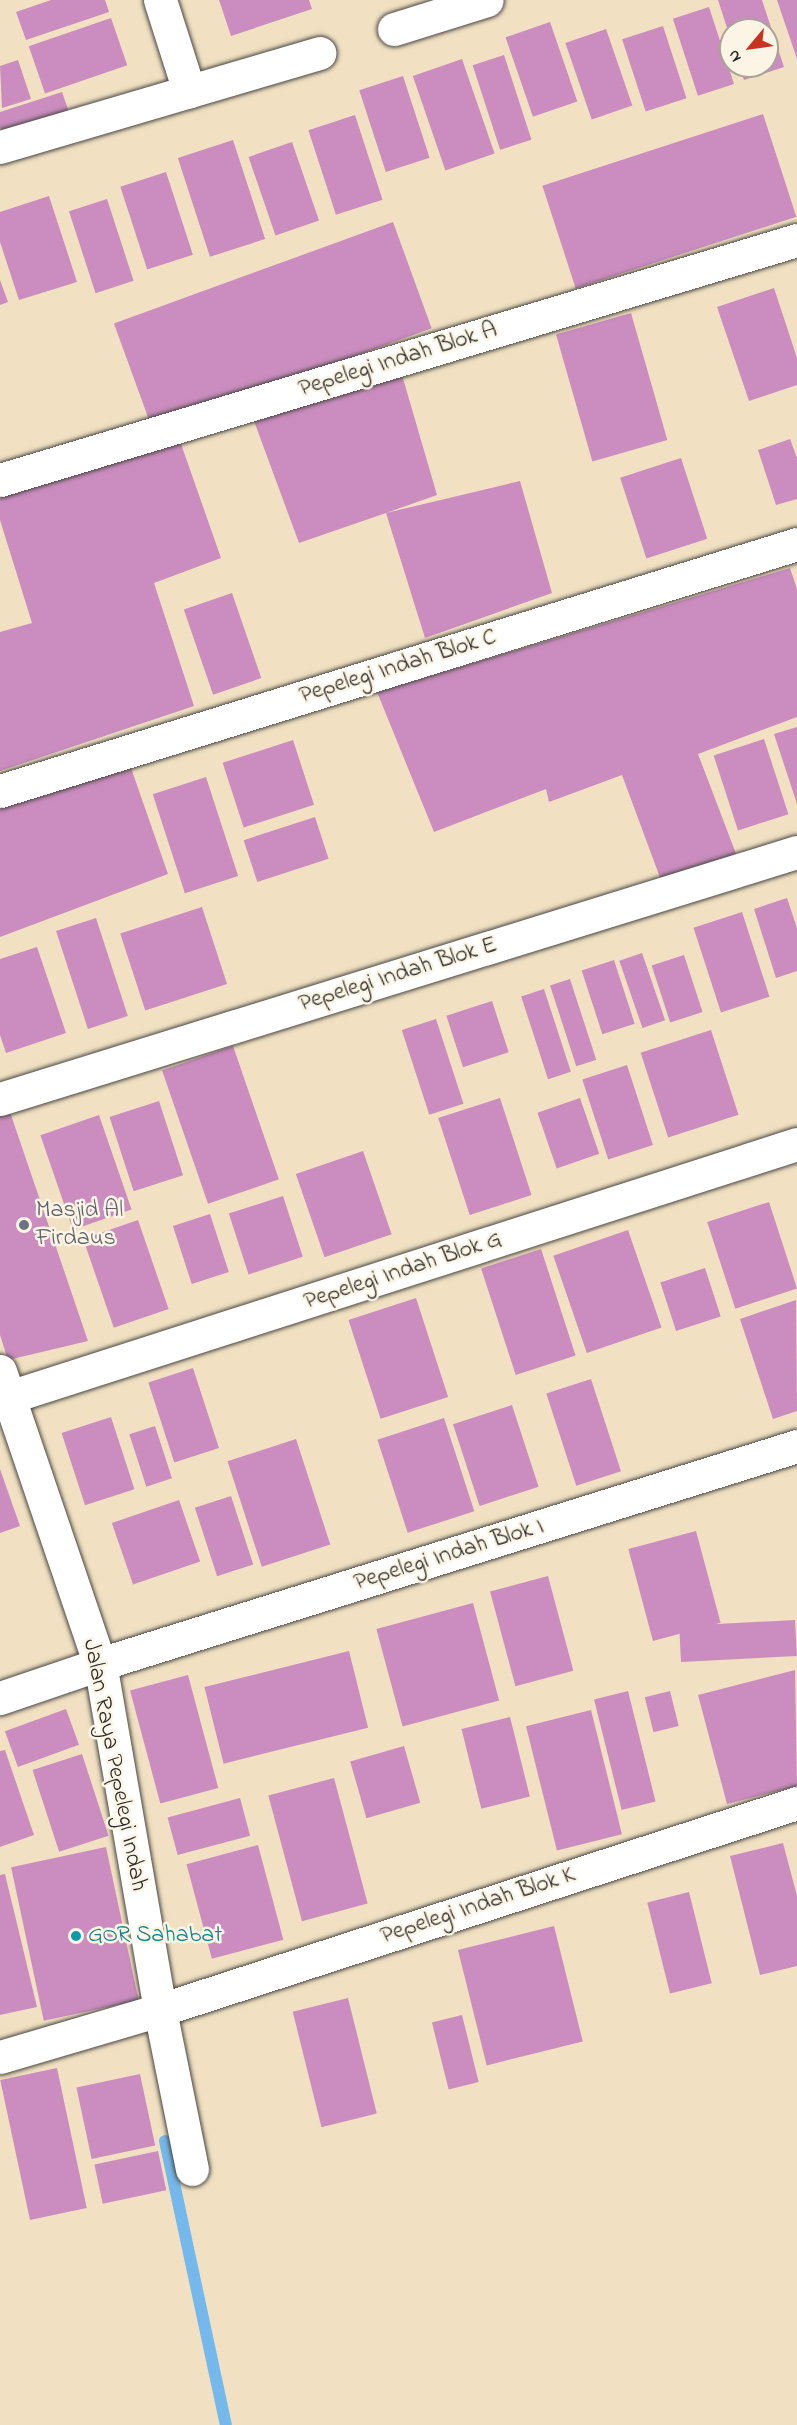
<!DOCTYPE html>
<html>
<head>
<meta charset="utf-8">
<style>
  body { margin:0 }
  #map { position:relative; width:797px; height:2425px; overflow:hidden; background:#f1e1c2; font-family:"Indie Flower",sans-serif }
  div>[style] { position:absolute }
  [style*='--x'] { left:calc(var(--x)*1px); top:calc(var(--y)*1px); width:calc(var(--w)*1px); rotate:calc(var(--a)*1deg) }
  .stream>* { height:12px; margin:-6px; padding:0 6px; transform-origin:6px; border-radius:6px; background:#75b8eb }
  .building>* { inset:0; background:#cb8dbf; transform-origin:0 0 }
  .roads { filter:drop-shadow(0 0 2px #494642) drop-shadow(0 0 2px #494642) }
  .street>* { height:33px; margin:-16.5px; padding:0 16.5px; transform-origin:16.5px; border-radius:16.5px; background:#fff }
  .secondary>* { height:33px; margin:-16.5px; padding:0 16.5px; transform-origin:16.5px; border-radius:16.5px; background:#fff }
  .dots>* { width:16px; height:16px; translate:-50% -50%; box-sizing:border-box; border:3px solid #fcf5e5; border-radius:50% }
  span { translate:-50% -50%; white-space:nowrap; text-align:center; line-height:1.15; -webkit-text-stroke:5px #fcf5e5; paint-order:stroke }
  .street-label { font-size:24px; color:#2b2b2b }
  .worship-label { font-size:24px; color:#5b616d }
  .left { translate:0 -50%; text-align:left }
  .culture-label { font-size:24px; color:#0d838f }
  .north { position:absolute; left:719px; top:18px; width:60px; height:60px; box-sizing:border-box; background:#fcf5e5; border:2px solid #a8a49b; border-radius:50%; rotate:241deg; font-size:16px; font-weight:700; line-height:24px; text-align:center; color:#2b2b2b }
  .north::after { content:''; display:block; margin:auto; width:21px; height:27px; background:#c8321e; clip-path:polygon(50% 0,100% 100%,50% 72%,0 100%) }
</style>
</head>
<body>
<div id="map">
  <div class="stream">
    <div style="--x:165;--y:2141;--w:290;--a:77.9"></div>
  </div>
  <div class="building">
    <div style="clip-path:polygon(51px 0,105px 0,109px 12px,26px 40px,16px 12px)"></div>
    <div style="clip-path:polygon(219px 0,309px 0,312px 9px,231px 36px)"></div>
    <div style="clip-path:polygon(718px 0,762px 0,784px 67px,744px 80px,739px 66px,767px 66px,767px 30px,731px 30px,731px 40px)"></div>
    <div style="clip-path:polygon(777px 0,797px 0,797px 59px)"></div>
    <div style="left:709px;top:7px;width:81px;height:38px;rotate:72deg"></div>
    <div style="left:111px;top:18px;width:50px;height:87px;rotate:71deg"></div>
    <div style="left:550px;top:22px;width:84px;height:47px;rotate:71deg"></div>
    <div style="left:663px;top:26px;width:76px;height:43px;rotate:72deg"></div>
    <div style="left:606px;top:29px;width:81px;height:43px;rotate:71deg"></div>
    <div style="left:504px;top:55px;width:89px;height:33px;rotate:72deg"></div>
    <div style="left:462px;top:59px;width:100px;height:52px;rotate:71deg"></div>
    <div style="clip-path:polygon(18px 60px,31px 99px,2px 108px,0 66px)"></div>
    <div style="left:403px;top:76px;width:86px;height:46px;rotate:72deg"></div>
    <div style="clip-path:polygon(62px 92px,73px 124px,8px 141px,0 127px,0 112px)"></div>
    <div style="left:763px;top:114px;width:108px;height:232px;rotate:72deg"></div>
    <div style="left:355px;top:115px;width:89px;height:49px;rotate:72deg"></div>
    <div style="left:233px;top:140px;width:104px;height:58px;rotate:72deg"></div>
    <div style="left:292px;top:142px;width:83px;height:46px;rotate:71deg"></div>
    <div style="left:166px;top:172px;width:87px;height:48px;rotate:72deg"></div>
    <div style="clip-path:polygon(49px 196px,77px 282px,19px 300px,0 242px,0 212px)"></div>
    <div style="left:107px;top:199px;width:86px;height:40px;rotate:72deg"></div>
    <div style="left:393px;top:222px;width:113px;height:297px;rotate:70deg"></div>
    <div style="clip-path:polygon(0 280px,8px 302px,0 305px)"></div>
    <div style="clip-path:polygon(774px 288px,797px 358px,797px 385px,749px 401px,717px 307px)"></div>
    <div style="left:631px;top:313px;width:132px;height:78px;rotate:74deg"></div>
    <div style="clip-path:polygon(402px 375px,437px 495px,386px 513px,520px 481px,552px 593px,425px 638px,386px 513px,299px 543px,254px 421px)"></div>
    <div style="clip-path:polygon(790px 439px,797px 458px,797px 499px,776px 505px,758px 450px)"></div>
    <div style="clip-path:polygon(180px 441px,221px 558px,154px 583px,194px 706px,0 771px,0 632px,32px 623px,0 520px,0 495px)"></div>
    <div style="left:681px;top:458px;width:85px;height:64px;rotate:72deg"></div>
    <div style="clip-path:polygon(790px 568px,797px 589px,797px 717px,698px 754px,738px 859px,662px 883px,622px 775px,549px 802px,546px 789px,434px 832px,377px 692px)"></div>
    <div style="left:232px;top:593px;width:90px;height:51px;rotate:71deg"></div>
    <div style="clip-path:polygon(797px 727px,797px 804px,774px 734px)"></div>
    <div style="left:764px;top:739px;width:79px;height:53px;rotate:72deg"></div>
    <div style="left:293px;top:740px;width:68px;height:74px;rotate:72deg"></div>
    <div style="clip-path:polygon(130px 765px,168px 874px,0 937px,0 802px)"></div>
    <div style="left:206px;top:777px;width:104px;height:56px;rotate:72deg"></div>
    <div style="left:315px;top:817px;width:44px;height:75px;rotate:72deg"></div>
    <div style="clip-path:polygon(787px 898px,797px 928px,797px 971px,776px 978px,754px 909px)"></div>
    <div style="left:202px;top:907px;width:81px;height:86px;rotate:72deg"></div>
    <div style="left:742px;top:912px;width:89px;height:51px;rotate:72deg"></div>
    <div style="left:96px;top:918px;width:103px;height:42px;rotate:72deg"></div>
    <div style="clip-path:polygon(37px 947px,66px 1033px,6px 1053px,0 1035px,0 959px)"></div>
    <div style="left:642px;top:953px;width:71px;height:24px;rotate:71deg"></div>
    <div style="left:684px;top:955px;width:60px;height:34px;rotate:72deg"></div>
    <div style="left:614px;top:960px;width:67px;height:34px;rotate:72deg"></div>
    <div style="left:570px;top:979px;width:85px;height:21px;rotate:72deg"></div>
    <div style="left:544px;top:989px;width:87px;height:24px;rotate:72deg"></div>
    <div style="left:492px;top:1001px;width:54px;height:48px;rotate:72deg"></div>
    <div style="left:436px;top:1019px;width:89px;height:36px;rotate:72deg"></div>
    <div style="left:711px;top:1030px;width:89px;height:74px;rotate:72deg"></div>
    <div style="left:233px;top:1046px;width:141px;height:75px;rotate:71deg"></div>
    <div style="left:627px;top:1065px;width:84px;height:47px;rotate:72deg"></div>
    <div style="left:500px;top:1098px;width:102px;height:65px;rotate:72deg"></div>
    <div style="left:580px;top:1098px;width:59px;height:45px;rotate:71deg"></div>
    <div style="left:159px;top:1101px;width:78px;height:52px;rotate:72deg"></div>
    <div style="clip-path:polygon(10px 1112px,88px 1341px,8px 1360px,0 1335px,0 1115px)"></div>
    <div style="left:99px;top:1115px;width:100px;height:62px;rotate:71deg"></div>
    <div style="left:363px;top:1151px;width:88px;height:71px;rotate:71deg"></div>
    <div style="left:283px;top:1196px;width:64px;height:57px;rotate:72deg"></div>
    <div style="left:769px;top:1202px;width:91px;height:65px;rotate:72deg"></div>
    <div style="left:210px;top:1214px;width:61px;height:39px;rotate:72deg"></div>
    <div style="left:138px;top:1220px;width:94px;height:58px;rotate:71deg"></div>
    <div style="left:628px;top:1230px;width:103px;height:79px;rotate:71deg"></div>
    <div style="left:541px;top:1249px;width:112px;height:63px;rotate:72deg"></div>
    <div style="left:705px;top:1268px;width:51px;height:47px;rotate:72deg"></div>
    <div style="left:416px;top:1298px;width:104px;height:71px;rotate:72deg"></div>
    <div style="clip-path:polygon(796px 1300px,797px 1411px,773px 1419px,740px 1319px)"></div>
    <div style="left:193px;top:1368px;width:84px;height:47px;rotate:72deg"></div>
    <div style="left:591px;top:1379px;width:97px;height:47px;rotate:72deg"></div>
    <div style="left:512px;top:1405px;width:86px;height:62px;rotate:72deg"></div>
    <div style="left:111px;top:1417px;width:76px;height:52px;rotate:72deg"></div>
    <div style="left:444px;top:1418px;width:98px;height:70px;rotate:72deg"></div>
    <div style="left:155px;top:1426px;width:55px;height:27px;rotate:72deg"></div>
    <div style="left:296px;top:1439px;width:111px;height:72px;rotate:72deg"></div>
    <div style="clip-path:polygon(0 1469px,20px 1526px,0 1533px)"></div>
    <div style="left:231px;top:1496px;width:72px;height:38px;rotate:72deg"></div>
    <div style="left:179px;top:1500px;width:65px;height:71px;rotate:71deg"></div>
    <div style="left:696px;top:1531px;width:95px;height:70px;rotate:75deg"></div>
    <div style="left:548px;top:1576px;width:98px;height:60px;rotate:75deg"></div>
    <div style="left:473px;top:1603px;width:101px;height:100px;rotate:75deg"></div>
    <div style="left:795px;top:1620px;width:36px;height:116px;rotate:87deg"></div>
    <div style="left:349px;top:1651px;width:79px;height:149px;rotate:76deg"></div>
    <div style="clip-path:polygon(795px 1670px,797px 1786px,727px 1804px,698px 1695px)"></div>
    <div style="left:188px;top:1675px;width:117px;height:60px;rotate:75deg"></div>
    <div style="left:628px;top:1691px;width:114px;height:35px;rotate:76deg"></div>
    <div style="left:670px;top:1691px;width:36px;height:26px;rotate:76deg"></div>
    <div style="left:66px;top:1709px;width:38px;height:65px;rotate:70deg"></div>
    <div style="left:591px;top:1710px;width:128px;height:67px;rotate:76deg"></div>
    <div style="left:510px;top:1717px;width:82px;height:50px;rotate:76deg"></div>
    <div style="left:404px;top:1746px;width:59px;height:56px;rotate:74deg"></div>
    <div style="clip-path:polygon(5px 1750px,34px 1835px,0 1847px,0 1751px)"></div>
    <div style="left:82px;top:1754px;width:86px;height:52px;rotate:72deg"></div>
    <div style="left:334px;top:1778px;width:130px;height:68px;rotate:75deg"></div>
    <div style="left:240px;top:1798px;width:39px;height:75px;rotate:75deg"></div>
    <div style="clip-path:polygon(783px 1843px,797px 1896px,797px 1966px,760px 1975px,730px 1856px)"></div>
    <div style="left:258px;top:1845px;width:98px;height:74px;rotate:75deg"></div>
    <div style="left:106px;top:1847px;width:157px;height:97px;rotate:78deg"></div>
    <div style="clip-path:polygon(5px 1874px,37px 2007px,0 2015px,0 1875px)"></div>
    <div style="left:689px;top:1892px;width:94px;height:43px;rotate:76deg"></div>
    <div style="left:554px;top:1926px;width:119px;height:99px;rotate:76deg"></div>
    <div style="left:348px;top:1998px;width:119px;height:57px;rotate:76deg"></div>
    <div style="left:462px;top:2015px;width:69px;height:31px;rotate:76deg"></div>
    <div style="left:57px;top:2068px;width:143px;height:58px;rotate:78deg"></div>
    <div style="left:140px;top:2074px;width:73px;height:65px;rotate:78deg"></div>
    <div style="left:158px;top:2151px;width:40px;height:65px;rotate:78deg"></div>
  </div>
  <div class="roads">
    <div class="street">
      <div style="--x:160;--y:0;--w:96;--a:72.3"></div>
      <div style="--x:394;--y:29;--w:97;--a:-17.3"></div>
      <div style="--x:0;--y:147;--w:333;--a:-16.4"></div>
      <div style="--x:0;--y:480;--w:832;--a:-16.76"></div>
      <div style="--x:0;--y:791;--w:834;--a:-17.22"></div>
      <div style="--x:0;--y:1099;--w:834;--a:-17.22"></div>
      <div style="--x:0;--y:1400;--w:837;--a:-17.81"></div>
      <div style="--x:0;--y:2057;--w:167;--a:-16.4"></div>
      <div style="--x:160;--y:2010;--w:670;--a:-18"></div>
      <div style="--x:192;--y:2169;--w:162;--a:-101.4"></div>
      <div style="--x:160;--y:2010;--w:351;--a:-99.8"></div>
      <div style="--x:100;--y:1664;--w:730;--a:-17.37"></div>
    </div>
    <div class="secondary">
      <div style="--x:0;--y:1371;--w:310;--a:71.2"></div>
      <div style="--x:100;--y:1664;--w:106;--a:161.2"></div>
    </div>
  </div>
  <div class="dots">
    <div style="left:24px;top:1225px;background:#6b7280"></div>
    <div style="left:76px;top:1936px;background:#0f9aa8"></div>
  </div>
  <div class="street-label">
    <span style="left:398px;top:360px;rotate:-17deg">Pepelegi Indah Blok A</span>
    <span style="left:398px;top:667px;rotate:-17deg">Pepelegi Indah Blok C</span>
    <span style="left:398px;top:975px;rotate:-17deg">Pepelegi Indah Blok E</span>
    <span style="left:403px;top:1271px;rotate:-18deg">Pepelegi Indah Blok G</span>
    <span style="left:449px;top:1555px;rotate:-17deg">Pepelegi Indah Blok I</span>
    <span style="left:114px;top:1765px;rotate:79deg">Jalan Raya Pepelegi Indah</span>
    <span style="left:478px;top:1906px;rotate:-18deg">Pepelegi Indah Blok K</span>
  </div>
  <div class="worship-label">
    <span class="left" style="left:36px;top:1225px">Masjid Al<br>Firdaus</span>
  </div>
  <div class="culture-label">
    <span class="left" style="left:88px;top:1936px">GOR Sahabat</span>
  </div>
  <div class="north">N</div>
</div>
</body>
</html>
